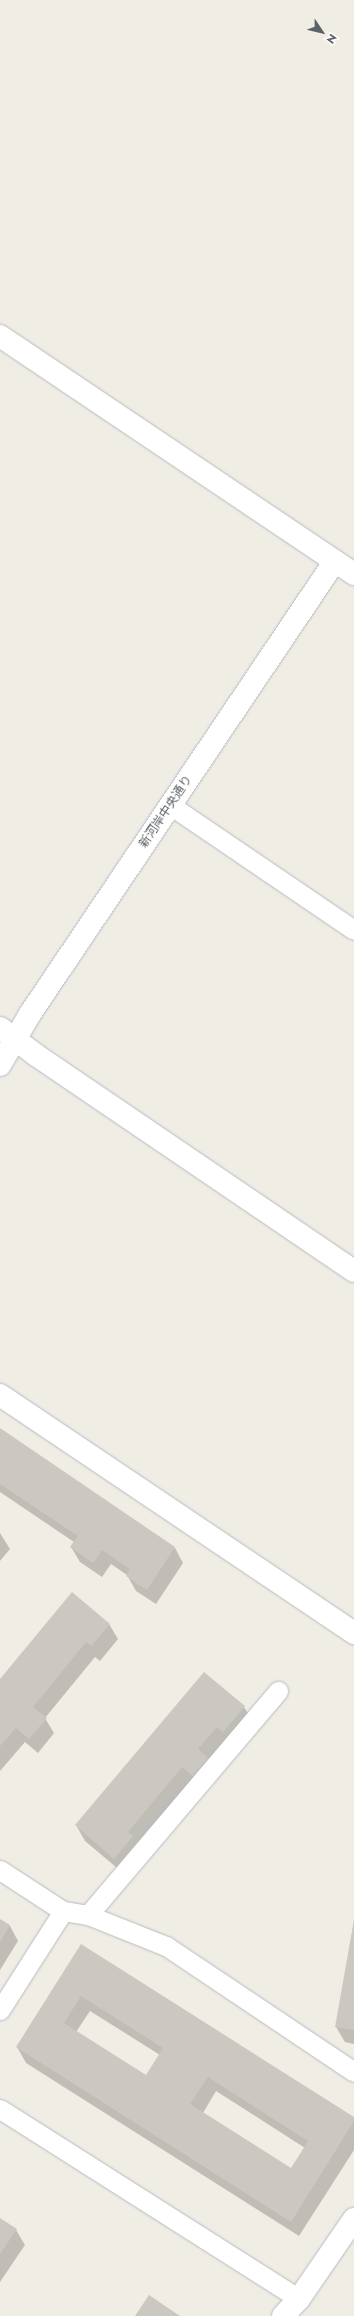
<!DOCTYPE html>
<html>
<head>
<meta charset="utf-8">
<style>
  body { margin:0 }
  #map { position:relative; width:354px; height:2316px; overflow:hidden; background:#f0ede5; font-family:Jost,"Noto Sans JP",sans-serif }
  div>[style] { position:absolute }
  [style*='--x'] { left:calc(var(--x)*1px); top:calc(var(--y)*1px); width:calc(var(--w)*1px); rotate:calc(var(--a)*1deg) }
  .shadow>* { inset:0; background:#0003 }
  .building>* { inset:0; background:#cbc8c2 }
  .roads { filter:drop-shadow(0 0 1px #b7bbc0) drop-shadow(0 0 1px #b7bbc0) }
  .service>* { height:19px; margin:-9.5px; padding:0 9.5px; transform-origin:9.5px; border-radius:9.5px; background:#fff }
  .minor>* { height:22px; margin:-11px; padding:0 11px; transform-origin:11px; border-radius:11px; background:#fff }
  .tertiary>* { height:22px; margin:-11px; padding:0 11px; transform-origin:11px; border-radius:11px; background:#fff }
  span { translate:-50% -50%; white-space:nowrap; text-align:center; line-height:1.15; -webkit-text-stroke:4px #fff; paint-order:stroke }
  .street-label { font-size:12px; color:#5c6267 }
  .north { position:absolute; left:302px; top:12px; width:40px; height:40px; -webkit-text-stroke:3px #fff; paint-order:stroke; rotate:125deg; font-size:11px; font-weight:700; line-height:16px; text-align:center; color:#5c6267 }
  .north::after { content:''; display:block; margin:auto; width:14px; height:18px; background:#5c6267; clip-path:polygon(50% 0,100% 100%,50% 72%,0 100%) }
</style>
</head>
<body>
<div id="map">
  <div class="shadow">
    <div style="clip-path:polygon(0 1430px,175px 1548px,183px 1563px,156px 1604px,136px 1591px,127px 1575px,111px 1564px,102px 1577px,80px 1562px,71px 1547px,74px 1542px,0 1492px)"></div>
    <div style="clip-path:polygon(0 1533px,10px 1549px,0 1561px)"></div>
    <div style="clip-path:polygon(109px 1624px,118px 1639px,100px 1661px,95px 1657px,45px 1718px,54px 1733px,38px 1753px,25px 1742px,0 1771px,0 1681px)"></div>
    <div style="clip-path:polygon(244px 1707px,253px 1722px,123px 1873px,85px 1841px,76px 1825px)"></div>
    <div style="clip-path:polygon(0 1920px,10px 1926px,18px 1941px,0 1970px)"></div>
    <div style="clip-path:polygon(354px 1921px,354px 2044px,345px 2042px,336px 2027px)"></div>
    <div style="clip-path:polygon(evenodd,82px 1946px,354px 2118px,354px 2150px,299px 2236px,26px 2063px,17px 2047px,82px 1946px,90px 2011px,160px 2055px,146px 2077px,76px 2032px,90px 2011px,82px 1946px,216px 2091px,305px 2148px,291px 2169px,203px 2113px,216px 2091px)"></div>
    <div style="clip-path:polygon(0 2219px,16px 2230px,25px 2245px,0 2282px)"></div>
  </div>
  <div class="building">
    <div style="clip-path:polygon(0 1428px,175px 1547px,147px 1590px,126px 1576px,130px 1569px,102px 1550px,93px 1563px,70px 1547px,78px 1536px,0 1484px)"></div>
    <div style="clip-path:polygon(72px 1592px,110px 1624px,91px 1646px,86px 1642px,33px 1707px,47px 1718px,29px 1739px,16px 1728px,0 1746px,0 1679px)"></div>
    <div style="clip-path:polygon(204px 1672px,245px 1706px,223px 1732px,217px 1727px,198px 1749px,210px 1760px,195px 1778px,182px 1767px,128px 1832px,133px 1836px,114px 1859px,75px 1825px)"></div>
    <div style="clip-path:polygon(0 1919px,10px 1925px,0 1942px)"></div>
    <div style="clip-path:polygon(354px 1920px,354px 2030px,335px 2027px)"></div>
    <div style="clip-path:polygon(evenodd,81px 1944px,354px 2117px,354px 2121px,291px 2222px,16px 2047px,81px 1944px,81px 1996px,163px 2048px,146px 2075px,64px 2023px,81px 1996px,81px 1944px,208px 2077px,308px 2141px,291px 2168px,190px 2104px,208px 2077px)"></div>
    <div style="clip-path:polygon(0 2218px,17px 2229px,0 2254px)"></div>
    <div style="clip-path:polygon(149px 2295px,180px 2316px,135px 2316px)"></div>
  </div>
  <div class="roads">
    <div class="service">
      <div style="--x:170;--y:805;--w:222;--a:34.2"></div>
      <div style="--x:0;--y:1870;--w:75;--a:33.1"></div>
      <div style="--x:63;--y:1911;--w:25;--a:9"></div>
      <div style="--x:88;--y:1915;--w:84;--a:21.7"></div>
      <div style="--x:166;--y:1946;--w:226;--a:33.8"></div>
      <div style="--x:88;--y:1915;--w:294;--a:-49.7"></div>
      <div style="--x:0;--y:2010;--w:117;--a:-57.5"></div>
      <div style="--x:0;--y:2109;--w:354;--a:32.4"></div>
    </div>
    <div class="minor">
      <div style="--x:0;--y:1395;--w:427;--a:33.9"></div>
      <div style="--x:283;--y:2316;--w:23;--a:-47"></div>
      <div style="--x:299;--y:2299;--w:97;--a:-55.5"></div>
    </div>
    <div class="tertiary">
      <div style="--x:0;--y:336;--w:427;--a:33.9"></div>
      <div style="--x:0;--y:1028;--w:45;--a:36.9"></div>
      <div style="--x:36;--y:1055;--w:384;--a:34.2"></div>
      <div style="--x:0;--y:1065;--w:59;--a:-59.5"></div>
      <div style="--x:30;--y:1014;--w:546;--a:-56.05"></div>
    </div>
  </div>
  <div class="street-label">
    <span style="left:166px;top:812px;rotate:-56deg">新河岸中央通り</span>
  </div>
  <div class="north">N</div>
</div>
</body>
</html>
